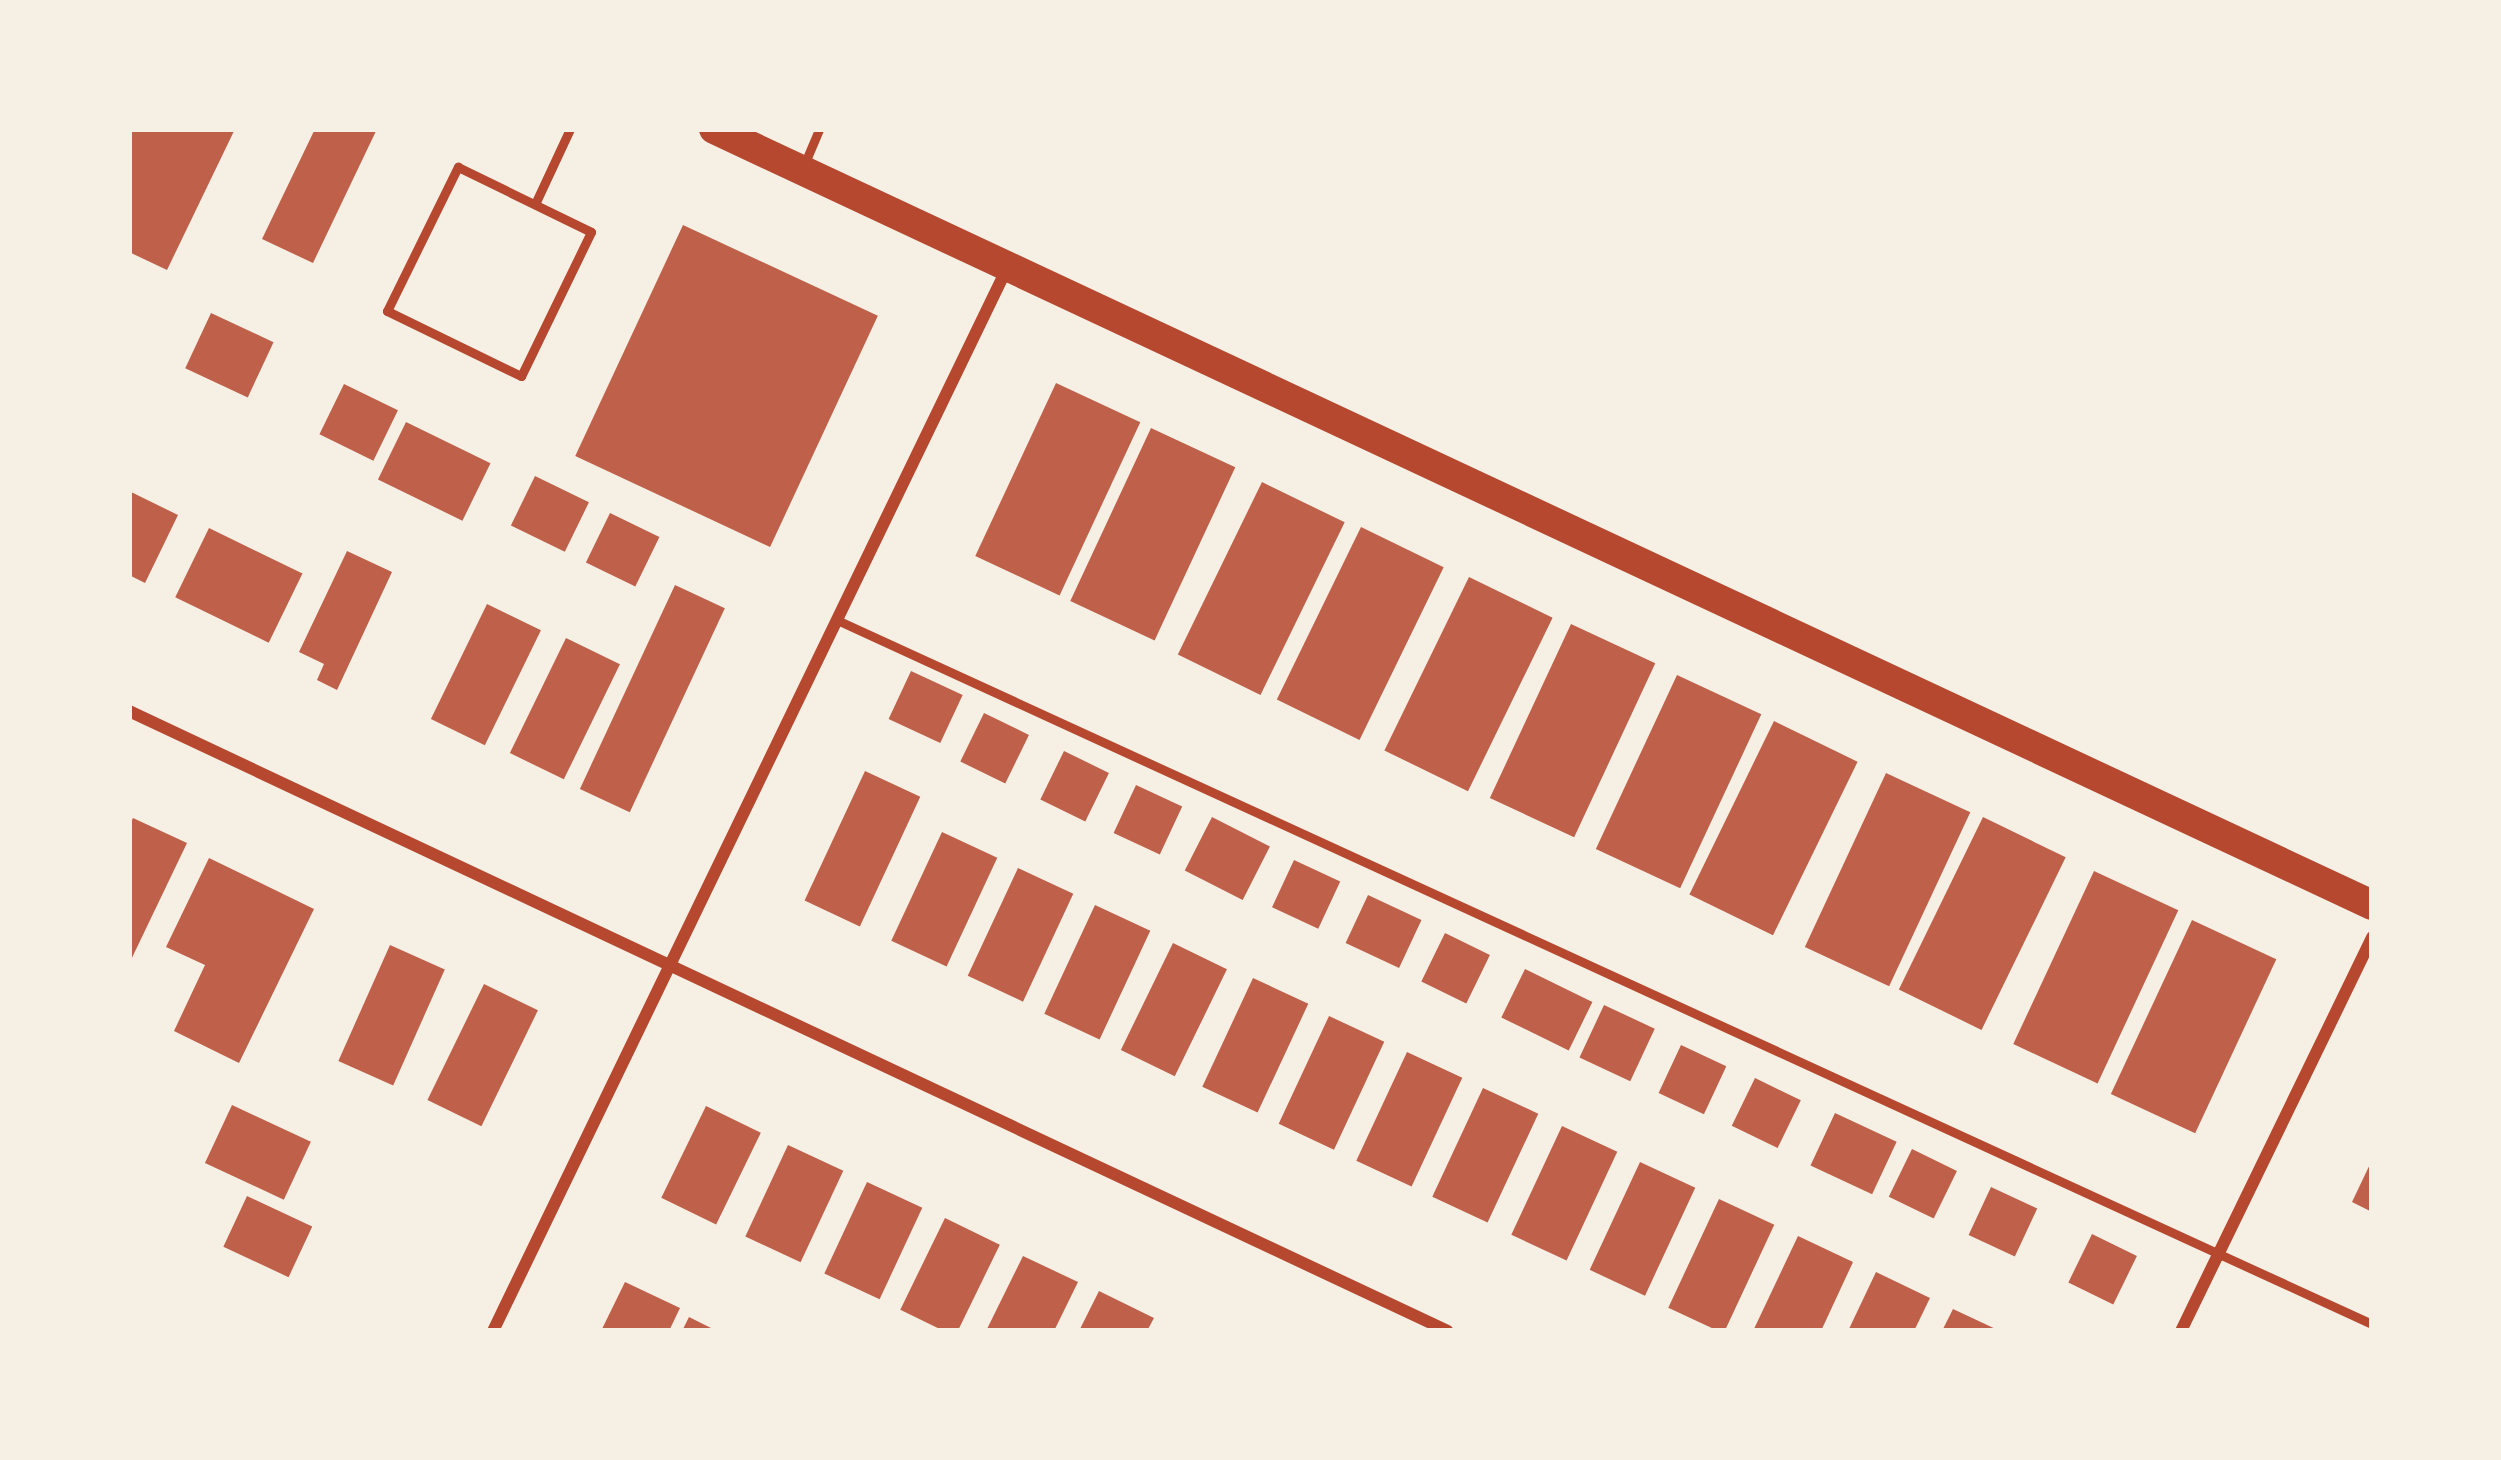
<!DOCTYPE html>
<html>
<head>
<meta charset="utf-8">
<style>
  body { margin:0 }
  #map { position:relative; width:2501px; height:1460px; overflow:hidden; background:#f6efe4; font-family:"Source Sans 3",sans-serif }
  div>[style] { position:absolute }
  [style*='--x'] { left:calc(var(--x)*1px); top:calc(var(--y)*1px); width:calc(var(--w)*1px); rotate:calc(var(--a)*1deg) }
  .building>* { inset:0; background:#bf614a; transform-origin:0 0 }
  .service>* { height:9px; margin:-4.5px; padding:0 4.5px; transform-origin:4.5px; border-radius:4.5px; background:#b5482f }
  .minor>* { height:12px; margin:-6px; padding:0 6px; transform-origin:6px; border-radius:6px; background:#b5482f }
  .primary>* { height:30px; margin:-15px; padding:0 15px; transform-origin:15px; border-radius:15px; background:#b5482f }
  span { translate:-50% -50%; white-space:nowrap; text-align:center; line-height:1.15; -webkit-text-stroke:12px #f6efe4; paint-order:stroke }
  .frame { position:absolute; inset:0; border:132px solid #f6efe4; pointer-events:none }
</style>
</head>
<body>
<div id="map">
  <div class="building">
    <div style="clip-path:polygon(129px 129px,235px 129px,167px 270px,129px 252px)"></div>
    <div style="clip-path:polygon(315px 129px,377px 129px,313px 263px,262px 239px)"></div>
    <div style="left:683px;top:225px;width:215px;height:255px;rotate:25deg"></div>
    <div style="left:211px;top:313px;width:69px;height:61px;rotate:25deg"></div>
    <div style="left:1056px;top:383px;width:93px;height:191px;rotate:25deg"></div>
    <div style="left:344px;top:384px;width:60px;height:56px;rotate:26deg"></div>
    <div style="left:406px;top:422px;width:94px;height:64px;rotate:26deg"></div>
    <div style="left:1151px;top:428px;width:93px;height:191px;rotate:25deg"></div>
    <div style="left:535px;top:476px;width:60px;height:55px;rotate:26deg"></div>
    <div style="left:1262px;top:482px;width:92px;height:192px;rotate:26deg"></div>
    <div style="clip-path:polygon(129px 491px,178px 515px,145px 583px,129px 575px)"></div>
    <div style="left:610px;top:513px;width:55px;height:55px;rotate:26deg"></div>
    <div style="left:1361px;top:527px;width:92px;height:192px;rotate:26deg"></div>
    <div style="left:209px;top:528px;width:104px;height:77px;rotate:26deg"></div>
    <div style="clip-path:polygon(347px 551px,392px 572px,337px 690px,317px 680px,324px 664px,299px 652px)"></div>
    <div style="left:1469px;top:577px;width:93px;height:193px;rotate:26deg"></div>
    <div style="left:675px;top:585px;width:55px;height:225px;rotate:25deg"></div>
    <div style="left:487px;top:604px;width:60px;height:128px;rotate:26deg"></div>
    <div style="left:1571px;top:624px;width:93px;height:192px;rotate:25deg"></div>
    <div style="left:566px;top:638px;width:60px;height:128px;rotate:26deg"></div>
    <div style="left:911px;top:671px;width:57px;height:53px;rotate:25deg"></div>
    <div style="left:1677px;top:675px;width:93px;height:192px;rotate:25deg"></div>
    <div style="left:984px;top:713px;width:50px;height:54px;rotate:26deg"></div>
    <div style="left:1774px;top:721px;width:93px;height:193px;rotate:26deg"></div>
    <div style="left:1064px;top:751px;width:50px;height:54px;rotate:26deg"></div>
    <div style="left:865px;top:771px;width:61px;height:143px;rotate:25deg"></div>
    <div style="left:1886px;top:773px;width:93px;height:192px;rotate:25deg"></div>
    <div style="left:1136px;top:785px;width:51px;height:53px;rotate:25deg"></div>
    <div style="left:1212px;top:817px;width:65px;height:60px;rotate:27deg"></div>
    <div style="left:1983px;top:817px;width:92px;height:192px;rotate:26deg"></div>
    <div style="clip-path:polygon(133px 818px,187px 843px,129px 964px,129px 826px)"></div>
    <div style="left:942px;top:832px;width:61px;height:120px;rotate:25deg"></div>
    <div style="clip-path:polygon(209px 858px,314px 909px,239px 1063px,174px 1031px,205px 965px,166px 947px)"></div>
    <div style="left:1294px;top:860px;width:51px;height:52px;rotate:25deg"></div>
    <div style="left:1018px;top:868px;width:61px;height:119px;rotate:25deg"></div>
    <div style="left:2094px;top:871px;width:93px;height:191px;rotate:25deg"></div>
    <div style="left:1368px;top:895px;width:59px;height:53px;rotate:25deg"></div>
    <div style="left:1095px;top:905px;width:61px;height:120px;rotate:25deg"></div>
    <div style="left:2192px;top:920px;width:93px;height:192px;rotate:25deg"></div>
    <div style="left:1445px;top:933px;width:50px;height:54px;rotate:26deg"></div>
    <div style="left:1173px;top:943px;width:60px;height:119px;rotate:26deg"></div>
    <div style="left:390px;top:945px;width:60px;height:127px;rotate:24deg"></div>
    <div style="left:1525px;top:969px;width:75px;height:54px;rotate:26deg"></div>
    <div style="left:1253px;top:978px;width:61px;height:120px;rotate:25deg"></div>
    <div style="left:484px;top:984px;width:60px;height:129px;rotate:26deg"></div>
    <div style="left:1604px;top:1005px;width:56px;height:58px;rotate:25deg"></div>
    <div style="left:1329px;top:1016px;width:61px;height:119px;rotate:25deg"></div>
    <div style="left:1681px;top:1045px;width:50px;height:53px;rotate:25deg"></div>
    <div style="left:1407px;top:1052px;width:61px;height:120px;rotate:25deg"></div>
    <div style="left:1755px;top:1078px;width:51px;height:53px;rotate:26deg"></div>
    <div style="left:1483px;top:1088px;width:61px;height:120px;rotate:25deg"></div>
    <div style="left:232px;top:1105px;width:87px;height:64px;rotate:25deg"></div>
    <div style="left:706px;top:1106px;width:61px;height:102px;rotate:26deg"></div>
    <div style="left:1835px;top:1113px;width:68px;height:58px;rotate:25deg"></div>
    <div style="left:1562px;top:1126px;width:61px;height:120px;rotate:25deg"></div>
    <div style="left:788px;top:1145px;width:61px;height:101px;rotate:25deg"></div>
    <div style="left:1912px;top:1149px;width:50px;height:53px;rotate:26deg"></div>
    <div style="clip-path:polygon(2372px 1160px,2372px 1212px,2352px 1202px)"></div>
    <div style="left:1640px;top:1162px;width:61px;height:119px;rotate:25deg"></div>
    <div style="left:867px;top:1182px;width:61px;height:101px;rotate:25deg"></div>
    <div style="left:1991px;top:1187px;width:51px;height:53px;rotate:25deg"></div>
    <div style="left:247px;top:1196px;width:72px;height:56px;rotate:25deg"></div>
    <div style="left:1719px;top:1199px;width:61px;height:120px;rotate:25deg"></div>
    <div style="left:945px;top:1218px;width:61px;height:102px;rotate:26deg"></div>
    <div style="left:2092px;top:1234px;width:50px;height:54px;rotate:26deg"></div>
    <div style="clip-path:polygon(1798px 1236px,1853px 1262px,1821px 1331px,1753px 1331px)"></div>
    <div style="clip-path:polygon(1023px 1256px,1078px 1282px,1054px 1331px,986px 1331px)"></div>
    <div style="clip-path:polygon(1876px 1272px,1930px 1298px,1914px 1331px,1848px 1331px)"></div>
    <div style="clip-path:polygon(625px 1282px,680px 1308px,669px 1331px,601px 1331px)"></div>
    <div style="clip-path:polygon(1099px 1291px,1154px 1318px,1147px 1331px,1079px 1331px)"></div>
    <div style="clip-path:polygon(1953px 1309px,2000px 1331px,1942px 1331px)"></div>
    <div style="clip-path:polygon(689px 1317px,717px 1331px,682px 1331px)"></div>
  </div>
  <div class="service">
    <div style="--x:804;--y:165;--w:39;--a:-67"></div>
    <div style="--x:458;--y:167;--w:148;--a:26"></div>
    <div style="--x:591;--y:232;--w:160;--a:115.9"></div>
    <div style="--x:521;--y:376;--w:149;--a:-154.1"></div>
    <div style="--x:387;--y:311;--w:161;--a:-63.8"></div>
    <div style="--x:535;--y:204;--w:83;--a:-65"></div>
    <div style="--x:837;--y:620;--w:1689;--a:24.64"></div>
  </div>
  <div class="minor">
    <div style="--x:129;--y:711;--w:1457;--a:25.18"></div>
    <div style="--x:493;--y:1331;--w:1181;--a:-64.19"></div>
    <div style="--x:2181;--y:1331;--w:438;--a:-64.1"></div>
  </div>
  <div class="primary">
    <div style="--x:714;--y:129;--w:1831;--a:25.08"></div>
  </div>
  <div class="frame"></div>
</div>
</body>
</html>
